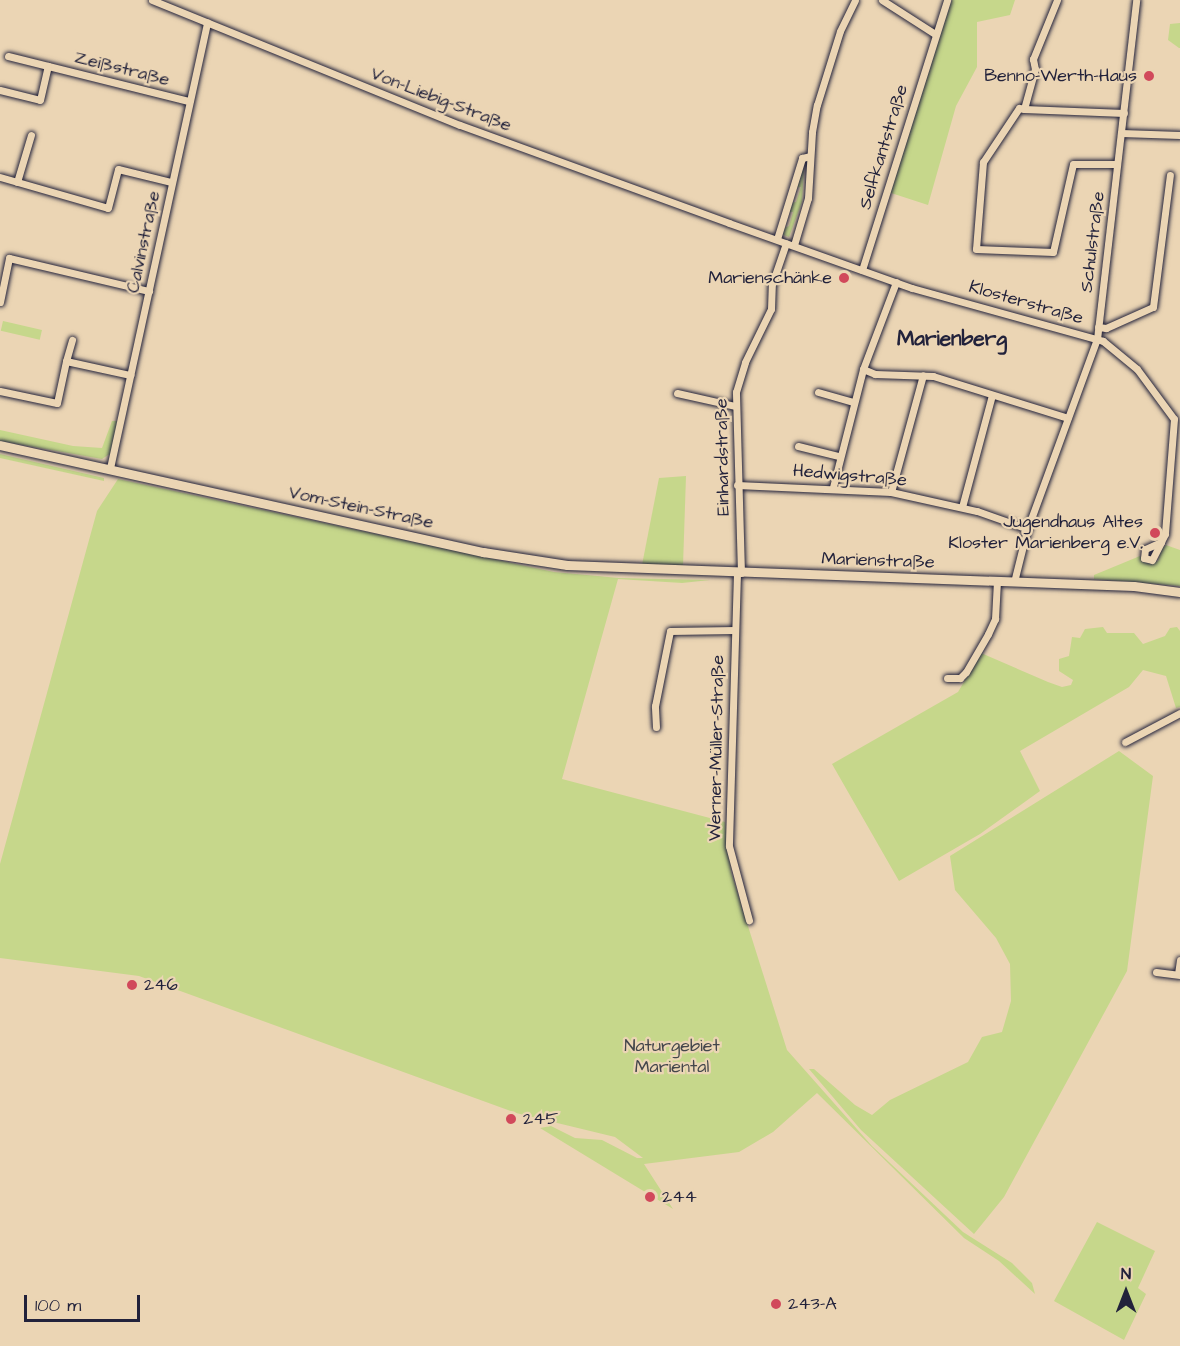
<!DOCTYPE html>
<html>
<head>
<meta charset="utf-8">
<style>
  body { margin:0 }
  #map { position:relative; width:1180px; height:1346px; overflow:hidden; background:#ebd5b4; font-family:"Architects Daughter",sans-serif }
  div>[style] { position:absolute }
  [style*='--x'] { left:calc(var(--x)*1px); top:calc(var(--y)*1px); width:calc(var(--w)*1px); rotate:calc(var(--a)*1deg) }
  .green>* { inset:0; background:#c6d78b; transform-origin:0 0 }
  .roads { filter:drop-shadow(0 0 2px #22223b) drop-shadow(0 0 2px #22223b) }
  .street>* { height:7px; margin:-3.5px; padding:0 3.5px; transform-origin:3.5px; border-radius:3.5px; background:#ebd5b4 }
  .secondary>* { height:9px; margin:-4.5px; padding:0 4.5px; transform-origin:4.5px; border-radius:4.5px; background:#ebd5b4 }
  .dots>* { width:16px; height:16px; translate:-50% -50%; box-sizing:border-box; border:3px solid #ebd5b4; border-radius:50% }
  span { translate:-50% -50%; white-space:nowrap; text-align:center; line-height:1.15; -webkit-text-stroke:4.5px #ebd5b4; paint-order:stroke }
  .street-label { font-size:18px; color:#22223b }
  .poi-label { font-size:18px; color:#22223b }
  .right { translate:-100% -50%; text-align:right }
  .left { translate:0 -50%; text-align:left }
  .park-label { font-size:18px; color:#43464b }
  .quarter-label { font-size:21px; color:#22223b; font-weight:700 }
  .north { position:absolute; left:1096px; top:1262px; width:60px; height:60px; -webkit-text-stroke:4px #ebd5b4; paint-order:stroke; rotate:0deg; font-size:16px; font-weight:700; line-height:24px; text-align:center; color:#22223b }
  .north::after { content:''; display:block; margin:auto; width:21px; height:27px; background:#22223b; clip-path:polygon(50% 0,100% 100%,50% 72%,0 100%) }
  .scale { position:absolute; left:24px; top:1295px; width:116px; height:27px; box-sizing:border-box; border:3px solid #22223b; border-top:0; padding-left:8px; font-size:18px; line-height:21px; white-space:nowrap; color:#22223b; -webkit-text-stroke:4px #ebd5b4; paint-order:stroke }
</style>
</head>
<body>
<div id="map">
  <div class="green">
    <div style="clip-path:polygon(952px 0,1015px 0,1010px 15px,977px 22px,977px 67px,956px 106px,928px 205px,888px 192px)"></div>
    <div style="clip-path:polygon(1180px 23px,1180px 48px,1179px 48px,1168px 40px,1170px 24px)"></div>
    <div style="clip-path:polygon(804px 168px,802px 202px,789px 237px,781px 234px,782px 229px,789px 226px,793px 212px,787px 212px,790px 203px,796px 202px,801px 187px,795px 188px)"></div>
    <div style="left:3px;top:321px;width:40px;height:10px;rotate:13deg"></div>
    <div style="clip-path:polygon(112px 421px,117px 421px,111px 453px,102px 459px,0 441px,0 430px,73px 446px,102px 448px)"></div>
    <div style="clip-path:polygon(0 454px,104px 478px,104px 481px,0 458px)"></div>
    <div style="clip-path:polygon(686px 476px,683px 566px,642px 565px,659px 478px)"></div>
    <div style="clip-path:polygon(118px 479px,554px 572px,619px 578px,710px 580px,682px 583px,618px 579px,562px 779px,725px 822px,731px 872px,787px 1050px,872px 1146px,963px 1232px,1012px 1263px,1032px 1283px,1035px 1294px,999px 1261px,964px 1238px,817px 1093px,773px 1132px,739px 1152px,644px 1164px,673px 1209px,540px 1128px,551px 1126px,575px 1138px,602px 1140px,637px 1158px,643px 1158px,615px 1137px,516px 1113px,139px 976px,0 958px,0 864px,97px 511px)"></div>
    <div style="clip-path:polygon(1166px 545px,1180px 550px,1180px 586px,1094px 579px,1094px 575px,1140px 556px,1145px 561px,1158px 561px,1161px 549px)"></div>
    <div style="clip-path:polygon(1103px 627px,1107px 633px,1134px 633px,1143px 644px,1165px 636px,1170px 628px,1177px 627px,1180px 631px,1180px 707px,1176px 708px,1166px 676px,1143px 670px,1129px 687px,1020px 751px,1040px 791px,980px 834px,899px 881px,832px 764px,958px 692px,981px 653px,1048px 682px,1062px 687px,1071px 685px,1073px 680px,1059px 671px,1059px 659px,1069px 656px,1072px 637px,1080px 638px,1085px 629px)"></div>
    <div style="clip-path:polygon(1119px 751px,1153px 776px,1127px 971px,1004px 1197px,974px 1234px,861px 1130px,809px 1069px,814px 1069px,855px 1105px,872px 1115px,890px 1100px,968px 1062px,982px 1037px,1002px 1032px,1011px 1001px,1010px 964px,996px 938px,955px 890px,950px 856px)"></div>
    <div style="clip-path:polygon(1097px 1222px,1155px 1251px,1138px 1288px,1146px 1294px,1124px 1340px,1054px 1301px)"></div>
  </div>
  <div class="roads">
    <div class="street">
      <div style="--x:152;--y:0;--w:332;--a:22.1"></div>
      <div style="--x:460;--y:125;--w:286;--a:20"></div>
      <div style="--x:729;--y:223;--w:194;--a:19.6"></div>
      <div style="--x:912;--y:288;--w:198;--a:15.5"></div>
      <div style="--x:1103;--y:341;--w:44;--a:39.5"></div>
      <div style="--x:1137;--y:369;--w:62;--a:53.5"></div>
      <div style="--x:1174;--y:419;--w:115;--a:94.5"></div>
      <div style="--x:1165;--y:534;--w:9;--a:117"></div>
      <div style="--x:1161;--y:542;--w:17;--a:156"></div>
      <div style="--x:1145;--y:549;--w:9;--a:96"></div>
      <div style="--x:1144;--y:558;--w:8;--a:14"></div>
      <div style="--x:1152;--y:560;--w:20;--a:-63"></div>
      <div style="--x:882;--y:0;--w:63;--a:32.7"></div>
      <div style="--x:1057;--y:0;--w:64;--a:112.1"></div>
      <div style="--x:1033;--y:59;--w:10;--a:79"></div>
      <div style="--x:1035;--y:69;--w:41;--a:105.4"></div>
      <div style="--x:1024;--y:109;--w:5;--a:-169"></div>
      <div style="--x:1019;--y:108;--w:65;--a:123.7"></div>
      <div style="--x:983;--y:162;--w:87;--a:94.6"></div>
      <div style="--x:976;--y:249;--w:77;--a:2.2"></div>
      <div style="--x:1053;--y:252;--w:90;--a:-77.2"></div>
      <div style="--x:1073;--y:164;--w:44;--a:0"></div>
      <div style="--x:8;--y:56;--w:187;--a:14"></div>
      <div style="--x:0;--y:90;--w:41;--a:14"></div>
      <div style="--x:40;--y:100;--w:35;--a:-77"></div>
      <div style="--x:1024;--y:109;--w:100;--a:2.3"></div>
      <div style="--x:1121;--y:133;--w:59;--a:1.9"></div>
      <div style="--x:0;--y:177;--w:112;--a:16"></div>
      <div style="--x:108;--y:208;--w:40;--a:-75.6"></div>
      <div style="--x:118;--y:169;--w:55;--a:13.8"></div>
      <div style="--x:17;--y:182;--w:49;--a:-73.4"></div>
      <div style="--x:777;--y:239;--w:85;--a:-72.8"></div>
      <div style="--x:802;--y:158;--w:8;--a:-14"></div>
      <div style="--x:794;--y:245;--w:49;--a:-73.4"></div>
      <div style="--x:808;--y:198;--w:66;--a:-86.5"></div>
      <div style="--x:812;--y:132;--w:27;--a:-80"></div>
      <div style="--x:817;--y:105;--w:77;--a:-72.7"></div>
      <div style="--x:840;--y:31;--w:34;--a:-64"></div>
      <div style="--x:862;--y:270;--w:283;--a:-72.5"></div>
      <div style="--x:0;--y:302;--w:45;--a:-78.4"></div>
      <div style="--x:9;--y:258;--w:144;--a:13.3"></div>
      <div style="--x:1098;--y:327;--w:8;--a:7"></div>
      <div style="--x:1106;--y:328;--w:51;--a:-24.1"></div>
      <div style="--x:1153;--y:307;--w:133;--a:-82.7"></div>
      <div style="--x:66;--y:361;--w:22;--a:-74"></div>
      <div style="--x:863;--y:369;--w:13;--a:23"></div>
      <div style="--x:875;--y:374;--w:58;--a:2"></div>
      <div style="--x:933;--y:376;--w:141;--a:17.3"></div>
      <div style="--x:0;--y:391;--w:58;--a:11.9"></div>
      <div style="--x:57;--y:403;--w:43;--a:-77.9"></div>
      <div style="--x:66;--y:361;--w:66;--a:12.3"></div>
      <div style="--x:818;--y:392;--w:37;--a:16"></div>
      <div style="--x:677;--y:393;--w:59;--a:12.6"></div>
      <div style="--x:798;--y:446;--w:41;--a:14"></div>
      <div style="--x:110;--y:468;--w:456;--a:-77.7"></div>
      <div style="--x:737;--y:485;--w:154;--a:2.6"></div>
      <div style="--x:891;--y:492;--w:88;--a:12.5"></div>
      <div style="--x:977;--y:511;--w:54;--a:19.4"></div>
      <div style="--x:833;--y:487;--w:122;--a:-75.7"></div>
      <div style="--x:863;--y:369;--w:93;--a:-69.2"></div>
      <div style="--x:891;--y:492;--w:121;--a:-74.7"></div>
      <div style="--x:962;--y:507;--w:116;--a:-75"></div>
      <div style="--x:737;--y:573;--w:273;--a:91.7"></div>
      <div style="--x:729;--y:846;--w:77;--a:74.9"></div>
      <div style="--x:741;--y:573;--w:181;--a:-91.6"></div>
      <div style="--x:736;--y:392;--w:31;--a:-73"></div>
      <div style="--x:745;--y:362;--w:59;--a:-63.9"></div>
      <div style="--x:771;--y:309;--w:25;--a:-88"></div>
      <div style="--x:772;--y:284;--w:43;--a:-71.1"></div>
      <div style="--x:1014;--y:582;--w:54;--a:-76"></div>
      <div style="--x:1027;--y:530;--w:203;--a:-69.9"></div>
      <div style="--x:1097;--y:339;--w:341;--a:-83.4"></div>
      <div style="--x:947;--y:678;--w:13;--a:0"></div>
      <div style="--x:960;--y:678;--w:8;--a:-45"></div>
      <div style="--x:966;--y:672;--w:44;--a:-59.9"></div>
      <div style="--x:988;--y:634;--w:17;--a:-65"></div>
      <div style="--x:995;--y:619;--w:38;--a:-87"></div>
      <div style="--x:656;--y:727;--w:21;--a:-93"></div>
      <div style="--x:655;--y:706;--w:76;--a:-78.7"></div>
      <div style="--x:670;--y:631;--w:65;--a:-0.9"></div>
      <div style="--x:1125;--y:742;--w:62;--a:-27.8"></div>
      <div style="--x:1156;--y:972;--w:24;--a:7"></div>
      <div style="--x:1178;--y:974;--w:14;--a:-82"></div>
    </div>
    <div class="secondary">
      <div style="--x:0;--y:445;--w:495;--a:12.5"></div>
      <div style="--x:483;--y:552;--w:85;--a:8.8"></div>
      <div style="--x:567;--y:565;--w:567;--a:2.12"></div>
      <div style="--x:1134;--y:586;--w:46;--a:7.4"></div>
    </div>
  </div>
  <div class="dots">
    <div style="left:1149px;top:76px;background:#d1495b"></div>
    <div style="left:844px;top:278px;background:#d1495b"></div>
    <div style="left:1155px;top:533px;background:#d1495b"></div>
    <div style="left:132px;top:985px;background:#d1495b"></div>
    <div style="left:511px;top:1119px;background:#d1495b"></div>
    <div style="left:650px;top:1197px;background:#d1495b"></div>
    <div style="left:776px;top:1304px;background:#d1495b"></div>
  </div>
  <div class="street-label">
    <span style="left:122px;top:69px;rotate:14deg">Zeißstraße</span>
    <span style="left:441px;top:100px;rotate:21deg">Von-Liebig-Straße</span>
    <span style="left:884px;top:147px;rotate:-73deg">Selfkantstraße</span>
    <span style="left:144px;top:242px;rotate:-78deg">Calvinstraße</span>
    <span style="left:1093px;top:242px;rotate:-83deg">Schulstraße</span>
    <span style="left:1026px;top:303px;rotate:16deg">Klosterstraße</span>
    <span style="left:723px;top:457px;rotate:-91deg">Einhardstraße</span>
    <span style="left:850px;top:476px;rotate:5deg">Hedwigstraße</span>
    <span style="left:361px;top:508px;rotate:12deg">Vom-Stein-Straße</span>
    <span style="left:878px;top:561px;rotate:2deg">Marienstraße</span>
    <span style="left:717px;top:748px;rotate:-89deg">Werner-Müller-Straße</span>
  </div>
  <div class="poi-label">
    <span class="right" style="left:1137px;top:76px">Benno-Werth-Haus</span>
    <span class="right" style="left:832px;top:278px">Marienschänke</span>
    <span class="right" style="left:1143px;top:533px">Jugendhaus Altes<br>Kloster Marienberg e.V.</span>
    <span class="left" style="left:144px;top:985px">246</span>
    <span class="left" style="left:523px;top:1119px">245</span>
    <span class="left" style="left:662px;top:1197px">244</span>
    <span class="left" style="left:788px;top:1304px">243-A</span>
  </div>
  <div class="park-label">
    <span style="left:672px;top:1057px">Naturgebiet<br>Mariental</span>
  </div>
  <div class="quarter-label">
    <span style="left:952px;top:339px">Marienberg</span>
  </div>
  <div class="north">N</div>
  <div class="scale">100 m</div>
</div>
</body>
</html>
